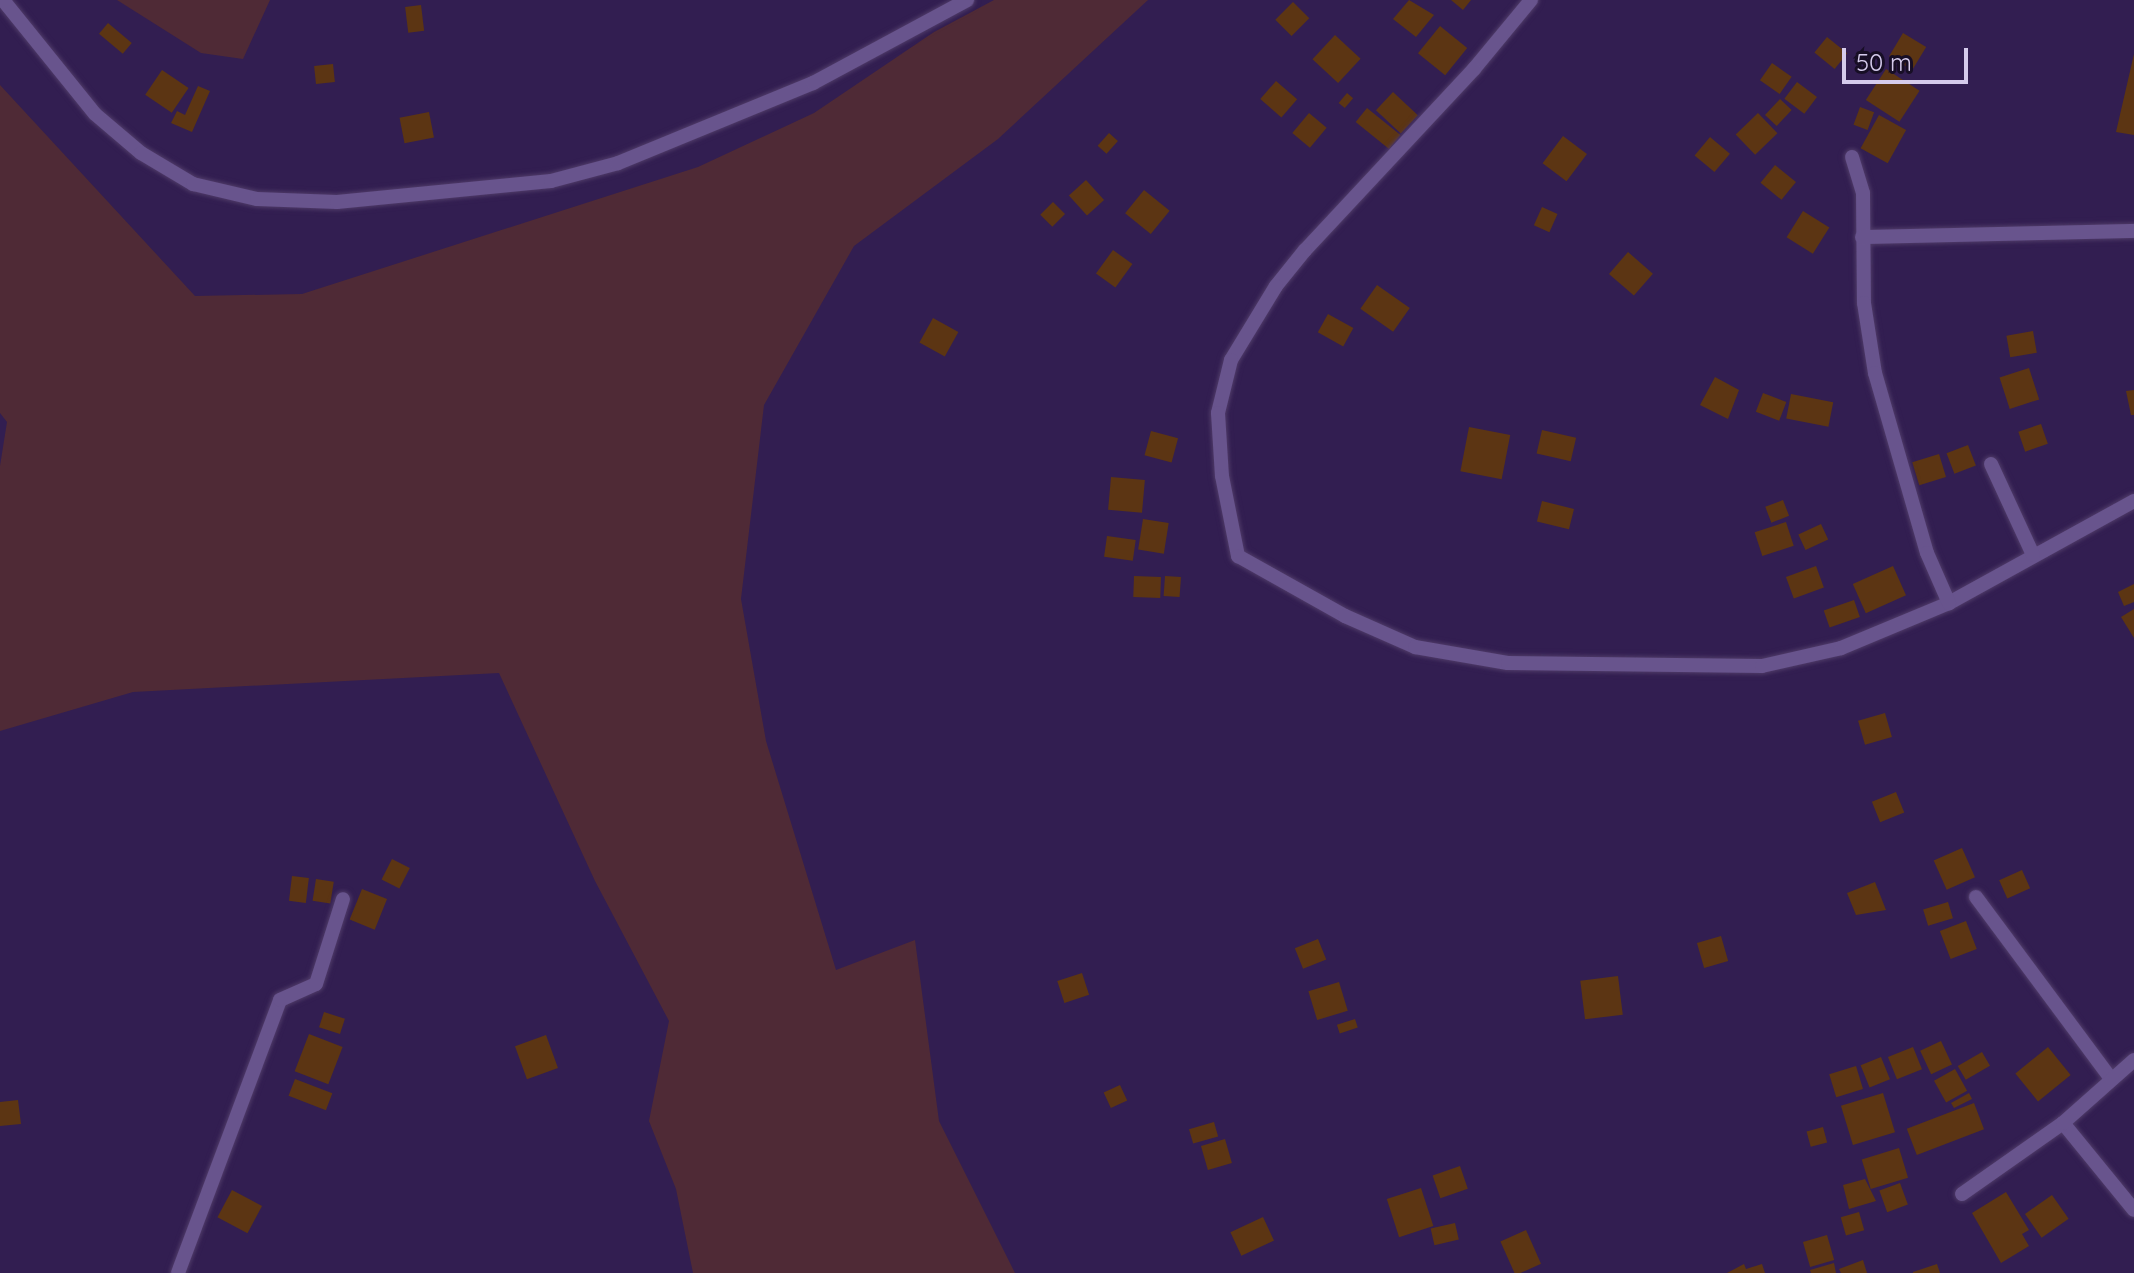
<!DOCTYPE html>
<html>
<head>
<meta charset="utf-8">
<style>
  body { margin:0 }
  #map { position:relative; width:2134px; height:1273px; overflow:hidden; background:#321e51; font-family:Quicksand,sans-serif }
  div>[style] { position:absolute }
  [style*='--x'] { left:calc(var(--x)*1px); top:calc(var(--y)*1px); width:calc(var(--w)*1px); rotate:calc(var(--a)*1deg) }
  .green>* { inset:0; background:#4f2a36 }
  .building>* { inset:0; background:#5c3513; transform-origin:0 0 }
  .roads { filter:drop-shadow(0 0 2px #4f3b68) drop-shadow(0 0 2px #4f3b68) }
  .minor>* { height:14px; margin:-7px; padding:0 7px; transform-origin:7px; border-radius:7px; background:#68548d }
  span { translate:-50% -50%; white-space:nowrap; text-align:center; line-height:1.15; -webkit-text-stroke:8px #170e25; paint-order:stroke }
  .scale { position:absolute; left:1842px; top:48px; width:126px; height:36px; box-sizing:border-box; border:4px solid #d5cbec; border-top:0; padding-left:10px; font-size:24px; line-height:28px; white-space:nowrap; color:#d5cbec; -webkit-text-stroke:6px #170e25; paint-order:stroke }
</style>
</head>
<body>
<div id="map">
  <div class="green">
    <div style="clip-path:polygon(117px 0,270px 0,243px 59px,201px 53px)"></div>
    <div style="clip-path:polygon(994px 0,1148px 0,998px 139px,854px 246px,764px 405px,741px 599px,766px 741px,836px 970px,915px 940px,939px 1121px,1015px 1273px,693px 1273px,676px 1189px,649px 1121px,669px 1021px,595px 881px,499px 673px,133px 692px,0 731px,0 466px,7px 422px,0 413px,0 85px,195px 296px,302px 294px,698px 167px,814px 113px,934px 32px)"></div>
  </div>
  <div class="building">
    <div style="clip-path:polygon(1409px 0,1434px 15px,1416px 37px,1393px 19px)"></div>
    <div style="clip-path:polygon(1451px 0,1471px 0,1463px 10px)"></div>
    <div style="left:1293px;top:2px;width:23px;height:25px;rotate:45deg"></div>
    <div style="left:421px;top:5px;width:26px;height:16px;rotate:83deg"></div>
    <div style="left:108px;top:23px;width:31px;height:14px;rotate:40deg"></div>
    <div style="left:1440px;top:26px;width:35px;height:35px;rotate:39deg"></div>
    <div style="left:1903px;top:33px;width:27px;height:27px;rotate:31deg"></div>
    <div style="left:1335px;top:35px;width:35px;height:33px;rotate:43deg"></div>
    <div style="left:1827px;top:37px;width:26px;height:20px;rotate:39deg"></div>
    <div style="clip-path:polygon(2134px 54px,2134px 135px,2116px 132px)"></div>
    <div style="left:1772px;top:63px;width:24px;height:21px;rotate:35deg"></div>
    <div style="left:333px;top:64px;width:18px;height:19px;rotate:84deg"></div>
    <div style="left:1886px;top:69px;width:40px;height:37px;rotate:33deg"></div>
    <div style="left:162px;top:70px;width:32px;height:30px;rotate:34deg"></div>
    <div style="left:1276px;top:81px;width:28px;height:24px;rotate:41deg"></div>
    <div style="left:1797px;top:82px;width:25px;height:21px;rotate:37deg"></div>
    <div style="clip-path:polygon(198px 86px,210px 91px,192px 132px,171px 123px,177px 111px,185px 115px)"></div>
    <div style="left:1393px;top:92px;width:34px;height:25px;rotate:43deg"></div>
    <div style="left:1347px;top:93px;width:8px;height:13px;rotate:40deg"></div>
    <div style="left:1780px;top:99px;width:16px;height:22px;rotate:43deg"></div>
    <div style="left:1860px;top:107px;width:15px;height:19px;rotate:20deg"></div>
    <div style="left:1367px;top:108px;width:43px;height:18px;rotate:39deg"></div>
    <div style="left:429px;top:112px;width:26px;height:30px;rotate:79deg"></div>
    <div style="left:1309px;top:113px;width:23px;height:26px;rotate:40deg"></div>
    <div style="left:1758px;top:113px;width:28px;height:31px;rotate:46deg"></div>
    <div style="left:1879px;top:115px;width:31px;height:38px;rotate:29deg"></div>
    <div style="left:1109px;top:133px;width:12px;height:17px;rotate:42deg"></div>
    <div style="left:1563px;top:136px;width:30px;height:34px;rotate:37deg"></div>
    <div style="left:1710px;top:137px;width:26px;height:24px;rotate:40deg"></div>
    <div style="left:1775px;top:165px;width:27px;height:23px;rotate:39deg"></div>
    <div style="left:1086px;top:180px;width:27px;height:23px;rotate:48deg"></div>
    <div style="left:1144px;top:190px;width:33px;height:30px;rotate:39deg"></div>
    <div style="left:1053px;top:202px;width:17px;height:18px;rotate:45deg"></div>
    <div style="left:1542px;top:207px;width:17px;height:20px;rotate:24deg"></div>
    <div style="left:1803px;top:211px;width:31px;height:31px;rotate:32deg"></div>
    <div style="left:1113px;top:250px;width:24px;height:29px;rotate:36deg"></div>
    <div style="left:1628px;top:252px;width:33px;height:29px;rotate:41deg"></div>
    <div style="left:1377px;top:285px;width:40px;height:29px;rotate:35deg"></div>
    <div style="left:1328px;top:314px;width:29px;height:21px;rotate:29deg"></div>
    <div style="left:933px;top:318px;width:29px;height:28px;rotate:29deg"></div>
    <div style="left:2033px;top:331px;width:22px;height:27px;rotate:80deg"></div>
    <div style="left:2029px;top:368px;width:33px;height:31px;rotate:72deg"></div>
    <div style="clip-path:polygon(1715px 377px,1739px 390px,1728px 419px,1700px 405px)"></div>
    <div style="clip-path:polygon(2134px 390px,2134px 415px,2131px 415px,2126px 391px)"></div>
    <div style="left:1763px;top:393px;width:25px;height:20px;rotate:21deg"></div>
    <div style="left:1791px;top:394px;width:43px;height:25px;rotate:11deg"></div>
    <div style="left:2041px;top:424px;width:21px;height:24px;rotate:71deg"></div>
    <div style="left:1469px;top:427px;width:42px;height:45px;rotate:11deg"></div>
    <div style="left:1542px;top:430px;width:35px;height:24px;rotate:13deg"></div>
    <div style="left:1151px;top:431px;width:28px;height:25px;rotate:15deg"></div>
    <div style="left:1968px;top:445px;width:22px;height:23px;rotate:69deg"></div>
    <div style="left:1939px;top:454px;width:24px;height:28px;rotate:73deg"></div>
    <div style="left:1111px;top:477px;width:34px;height:33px;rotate:5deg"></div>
    <div style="left:1783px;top:500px;width:17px;height:19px;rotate:69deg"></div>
    <div style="left:1542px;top:501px;width:33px;height:21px;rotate:14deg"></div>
    <div style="left:1143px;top:519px;width:26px;height:31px;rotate:9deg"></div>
    <div style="left:1786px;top:522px;width:25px;height:33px;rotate:72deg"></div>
    <div style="left:1821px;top:524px;width:17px;height:25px;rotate:65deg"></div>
    <div style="left:1107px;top:536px;width:29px;height:21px;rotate:8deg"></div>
    <div style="left:1816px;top:566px;width:23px;height:32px;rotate:70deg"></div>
    <div style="left:1893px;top:566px;width:32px;height:44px;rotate:66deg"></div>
    <div style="left:1134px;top:576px;width:27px;height:21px;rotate:2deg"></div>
    <div style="left:1165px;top:576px;width:16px;height:20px;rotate:4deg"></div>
    <div style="clip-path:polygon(2134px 584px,2134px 602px,2124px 606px,2118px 592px)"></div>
    <div style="left:1854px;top:600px;width:18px;height:32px;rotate:71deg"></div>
    <div style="clip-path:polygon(2134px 609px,2134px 638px,2121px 617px)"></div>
    <div style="left:1885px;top:713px;width:25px;height:28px;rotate:74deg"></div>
    <div style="left:1896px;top:792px;width:22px;height:26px;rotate:68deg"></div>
    <div style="left:1962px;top:848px;width:32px;height:31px;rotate:66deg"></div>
    <div style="left:392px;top:859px;width:20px;height:23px;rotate:27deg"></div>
    <div style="left:2022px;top:870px;width:20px;height:25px;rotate:66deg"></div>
    <div style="left:292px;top:876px;width:17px;height:25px;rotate:7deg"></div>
    <div style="left:316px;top:879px;width:18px;height:22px;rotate:9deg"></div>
    <div style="clip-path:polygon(1875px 882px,1886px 910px,1856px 915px,1847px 893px)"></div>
    <div style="left:362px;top:889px;width:27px;height:33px;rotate:22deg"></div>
    <div style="left:1948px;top:902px;width:17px;height:26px;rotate:73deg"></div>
    <div style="left:1966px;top:921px;width:30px;height:28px;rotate:69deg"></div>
    <div style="left:1721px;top:936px;width:26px;height:25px;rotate:74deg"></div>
    <div style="left:1318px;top:939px;width:22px;height:25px;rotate:68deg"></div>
    <div style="left:1082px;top:973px;width:23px;height:26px;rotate:72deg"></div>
    <div style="left:1618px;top:976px;width:39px;height:38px;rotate:83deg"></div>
    <div style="left:1339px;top:982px;width:30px;height:32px;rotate:73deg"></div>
    <div style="left:324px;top:1012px;width:22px;height:16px;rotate:18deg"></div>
    <div style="left:1355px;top:1019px;width:9px;height:19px;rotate:72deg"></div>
    <div style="left:309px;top:1034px;width:36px;height:40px;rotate:21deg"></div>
    <div style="left:546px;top:1035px;width:35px;height:33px;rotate:70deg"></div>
    <div style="left:1941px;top:1041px;width:26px;height:23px;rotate:65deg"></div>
    <div style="left:1913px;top:1047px;width:24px;height:27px;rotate:68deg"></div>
    <div style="left:2048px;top:1047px;width:36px;height:42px;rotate:51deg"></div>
    <div style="left:1982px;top:1052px;width:16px;height:28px;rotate:60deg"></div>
    <div style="left:1881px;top:1057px;width:24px;height:22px;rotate:68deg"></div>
    <div style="left:1856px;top:1066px;width:24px;height:28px;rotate:73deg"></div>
    <div style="left:1955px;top:1069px;width:25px;height:24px;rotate:61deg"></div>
    <div style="left:295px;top:1079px;width:40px;height:18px;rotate:21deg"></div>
    <div style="left:1120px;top:1085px;width:17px;height:18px;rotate:65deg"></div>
    <div style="left:1883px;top:1093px;width:41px;height:44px;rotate:73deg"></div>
    <div style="clip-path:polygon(1969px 1093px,1972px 1099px,1954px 1108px,1951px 1103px)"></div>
    <div style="clip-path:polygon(18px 1100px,21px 1124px,0 1126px,0 1102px)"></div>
    <div style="left:1974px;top:1103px;width:28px;height:72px;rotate:69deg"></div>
    <div style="left:1214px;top:1122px;width:15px;height:26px;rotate:74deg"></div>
    <div style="left:1823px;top:1127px;width:16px;height:17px;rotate:75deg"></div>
    <div style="left:1225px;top:1139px;width:25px;height:25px;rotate:74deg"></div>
    <div style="left:1899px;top:1148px;width:31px;height:39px;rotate:73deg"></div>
    <div style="left:1460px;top:1166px;width:24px;height:29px;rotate:71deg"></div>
    <div style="clip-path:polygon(1865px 1179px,1876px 1201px,1849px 1209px,1843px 1185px)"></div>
    <div style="left:1900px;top:1183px;width:23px;height:22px;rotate:70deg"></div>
    <div style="left:1421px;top:1188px;width:40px;height:36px;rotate:72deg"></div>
    <div style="left:232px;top:1190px;width:34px;height:31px;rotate:28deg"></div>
    <div style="clip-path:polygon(2006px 1192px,2029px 1230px,2022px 1234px,2029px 1246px,2001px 1263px,1972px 1213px)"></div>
    <div style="left:2052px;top:1195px;width:29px;height:33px;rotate:55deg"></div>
    <div style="left:1859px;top:1212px;width:19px;height:19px;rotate:74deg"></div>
    <div style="left:1263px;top:1217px;width:26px;height:36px;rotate:65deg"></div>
    <div style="left:1455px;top:1223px;width:17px;height:25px;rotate:77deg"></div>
    <div style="left:1526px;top:1230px;width:37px;height:28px;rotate:66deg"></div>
    <div style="left:1827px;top:1235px;width:26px;height:25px;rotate:74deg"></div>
    <div style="clip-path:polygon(1863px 1260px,1867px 1273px,1841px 1273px,1839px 1269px)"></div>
    <div style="clip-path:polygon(1834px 1263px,1836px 1273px,1811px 1273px,1810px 1270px)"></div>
    <div style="clip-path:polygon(1744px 1264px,1746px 1269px,1762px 1264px,1765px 1273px,1727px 1273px)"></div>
    <div style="clip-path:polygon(1937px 1264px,1940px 1273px,1913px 1273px,1913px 1272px)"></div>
  </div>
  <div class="roads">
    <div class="minor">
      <div style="--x:3;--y:0;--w:146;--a:51.1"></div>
      <div style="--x:95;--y:114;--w:60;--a:40.3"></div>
      <div style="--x:141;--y:153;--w:61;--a:30.8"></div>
      <div style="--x:193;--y:184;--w:66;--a:13.2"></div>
      <div style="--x:257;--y:199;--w:80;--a:2.1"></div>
      <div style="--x:337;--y:202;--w:215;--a:-5.6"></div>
      <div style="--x:551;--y:181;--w:69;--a:-15"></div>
      <div style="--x:618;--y:163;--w:211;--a:-22.3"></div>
      <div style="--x:813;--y:83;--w:175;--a:-28.3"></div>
      <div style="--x:1531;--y:0;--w:89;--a:129.6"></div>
      <div style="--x:1474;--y:69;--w:248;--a:133"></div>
      <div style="--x:1305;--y:250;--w:46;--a:128.9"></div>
      <div style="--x:1276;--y:286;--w:87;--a:121.3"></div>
      <div style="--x:1231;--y:360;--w:55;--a:103.8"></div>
      <div style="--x:1218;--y:413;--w:63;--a:86.4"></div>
      <div style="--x:1222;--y:476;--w:82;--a:78.7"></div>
      <div style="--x:1238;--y:556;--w:123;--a:29.3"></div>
      <div style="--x:1345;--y:616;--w:77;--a:23.9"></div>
      <div style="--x:1415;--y:647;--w:94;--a:9.8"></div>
      <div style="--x:1508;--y:663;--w:254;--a:0.7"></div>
      <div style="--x:1762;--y:666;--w:81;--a:-12.8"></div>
      <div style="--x:1841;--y:648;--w:117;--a:-22.6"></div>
      <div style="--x:1949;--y:603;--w:211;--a:-28.9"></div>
      <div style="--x:1852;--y:157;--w:38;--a:73"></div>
      <div style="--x:1863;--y:193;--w:110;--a:89.5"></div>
      <div style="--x:1864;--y:303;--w:71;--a:81.1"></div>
      <div style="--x:1875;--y:373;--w:187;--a:73.9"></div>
      <div style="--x:1927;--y:553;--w:55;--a:66.3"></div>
      <div style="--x:1862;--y:237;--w:272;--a:-1.3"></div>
      <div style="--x:1991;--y:464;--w:100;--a:65.2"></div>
      <div style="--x:1976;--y:897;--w:227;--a:53.4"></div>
      <div style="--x:2063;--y:1123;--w:112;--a:50.8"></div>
      <div style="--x:1962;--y:1194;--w:123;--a:-35.1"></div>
      <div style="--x:2063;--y:1123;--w:95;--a:-41.6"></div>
      <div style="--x:178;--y:1273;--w:291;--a:-69.5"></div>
      <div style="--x:280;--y:1000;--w:39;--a:-24"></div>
      <div style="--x:316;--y:984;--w:89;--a:-72.4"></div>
    </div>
  </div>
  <div class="scale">50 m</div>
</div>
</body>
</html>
